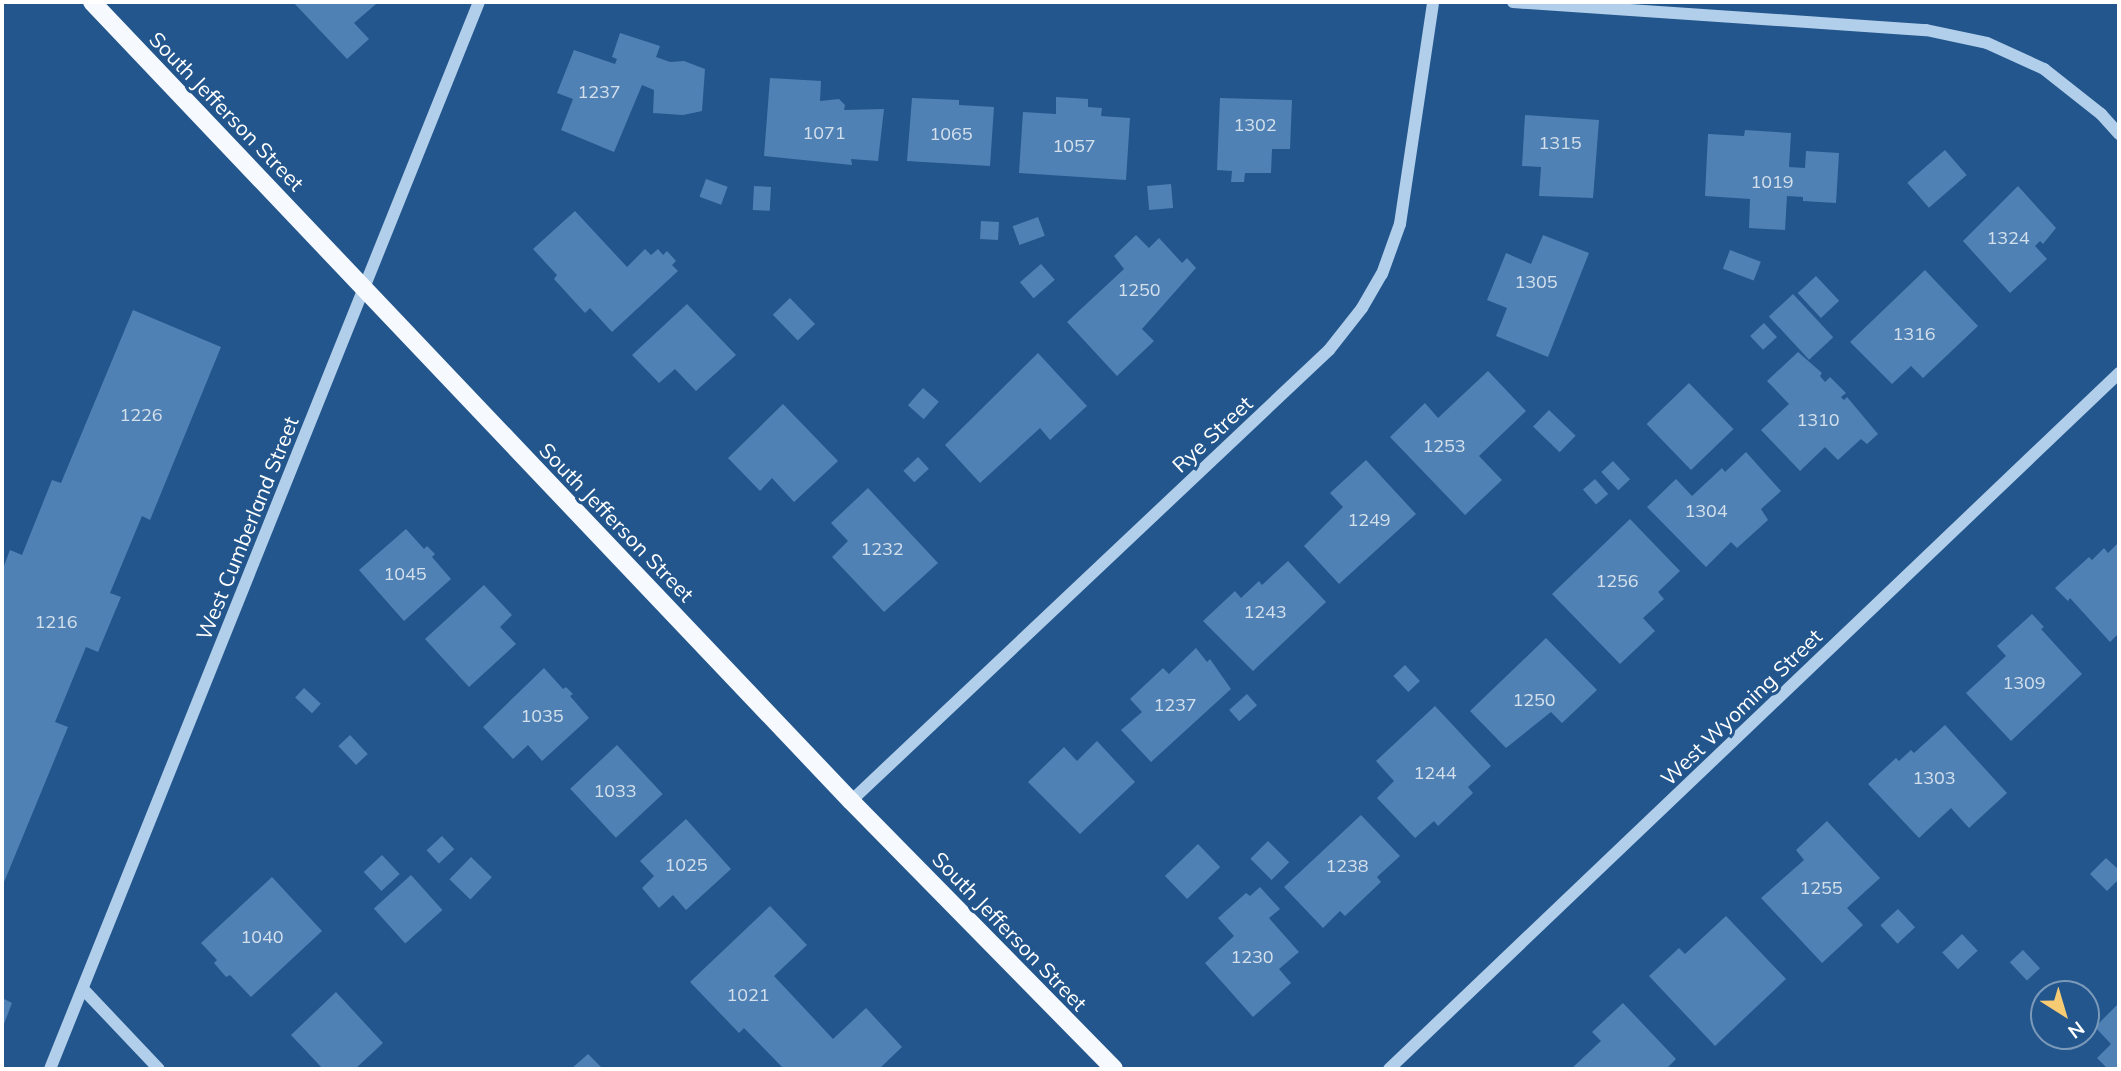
<!DOCTYPE html>
<html>
<head>
<meta charset="utf-8">
<style>
  body { margin:0 }
  #map { position:relative; width:2121px; height:1071px; overflow:hidden; background:#23568c; font-family:Mulish,sans-serif }
  div>[style] { position:absolute }
  [style*='--x'] { left:calc(var(--x)*1px); top:calc(var(--y)*1px); width:calc(var(--w)*1px); rotate:calc(var(--a)*1deg) }
  .building>* { inset:0; background:#5081b5; transform-origin:0 0 }
  .minor>* { height:12px; margin:-6px; padding:0 6px; transform-origin:6px; border-radius:6px; background:#b1ceeb }
  .major>* { height:18px; margin:-9px; padding:0 9px; transform-origin:9px; border-radius:9px; background:#f6fafe }
  span { translate:-50% -50%; white-space:nowrap; text-align:center; line-height:1.15; -webkit-text-stroke:6px #23568c; paint-order:stroke }
  .number-label { font-size:18px; color:#d3e0ec }
  .number-label span { -webkit-text-stroke-width:0 }
  .street-label { font-size:21px; color:#fff }
  .frame { position:absolute; inset:0; border:4px solid #fff; pointer-events:none }
  .north { position:absolute; left:2030px; top:980px; width:70px; height:70px; box-sizing:border-box; background:#23568c; border:2px solid #7b9aba; border-radius:50%; rotate:143deg; font-size:19px; font-weight:700; line-height:28px; text-align:center; color:#fff }
  .north::after { content:''; display:block; margin:auto; width:24px; height:32px; background:#f6cb74; clip-path:polygon(50% 0,100% 100%,50% 72%,0 100%) }
</style>
</head>
<body>
<div id="map">
  <div class="building">
    <div style="clip-path:polygon(293px 2px,374px 2px,376px 4px,354px 23px,369px 39px,347px 59px)"></div>
    <div style="clip-path:polygon(620px 33px,660px 46px,656px 57px,670px 62px,684px 61px,705px 69px,702px 111px,683px 115px,653px 113px,654px 90px,642px 85px,614px 152px,561px 130px,573px 99px,557px 93px,574px 50px,615px 64px,617px 59px,612px 57px)"></div>
    <div style="clip-path:polygon(770px 78px,821px 81px,820px 101px,839px 99px,845px 105px,844px 110px,884px 109px,878px 161px,851px 159px,852px 165px,764px 156px)"></div>
    <div style="clip-path:polygon(1056px 97px,1088px 99px,1088px 107px,1102px 108px,1101px 116px,1130px 118px,1126px 180px,1019px 173px,1023px 112px,1056px 114px)"></div>
    <div style="clip-path:polygon(912px 98px,959px 100px,959px 105px,994px 107px,990px 166px,907px 161px)"></div>
    <div style="clip-path:polygon(1220px 98px,1292px 100px,1290px 149px,1272px 149px,1271px 173px,1245px 173px,1244px 182px,1231px 182px,1232px 171px,1217px 170px)"></div>
    <div style="clip-path:polygon(1525px 115px,1599px 120px,1593px 198px,1539px 196px,1541px 167px,1522px 166px)"></div>
    <div style="clip-path:polygon(1745px 130px,1791px 133px,1789px 167px,1805px 168px,1806px 151px,1839px 153px,1836px 203px,1803px 201px,1803px 197px,1787px 196px,1785px 230px,1749px 228px,1750px 199px,1705px 196px,1708px 134px,1744px 136px)"></div>
    <div style="left:1945px;top:150px;width:33px;height:50px;rotate:49deg"></div>
    <div style="left:706px;top:179px;width:23px;height:19px;rotate:20deg"></div>
    <div style="left:1171px;top:184px;width:24px;height:24px;rotate:85deg"></div>
    <div style="left:754px;top:186px;width:17px;height:24px;rotate:3deg"></div>
    <div style="clip-path:polygon(2018px 186px,2056px 228px,2043px 244px,2040px 241px,2035px 246px,2047px 259px,2010px 293px,1963px 241px)"></div>
    <div style="clip-path:polygon(575px 211px,627px 267px,645px 249px,651px 255px,658px 249px,663px 255px,667px 251px,676px 261px,672px 265px,678px 271px,612px 332px,590px 308px,585px 313px,554px 279px,557px 275px,533px 249px)"></div>
    <div style="left:1038px;top:217px;width:20px;height:27px;rotate:70deg"></div>
    <div style="left:981px;top:221px;width:18px;height:18px;rotate:3deg"></div>
    <div style="clip-path:polygon(1136px 235px,1149px 248px,1159px 238px,1182px 263px,1187px 258px,1196px 268px,1142px 329px,1154px 341px,1117px 376px,1067px 322px,1124px 269px,1114px 256px)"></div>
    <div style="clip-path:polygon(1543px 235px,1589px 253px,1548px 357px,1496px 336px,1507px 308px,1487px 300px,1506px 253px,1531px 264px)"></div>
    <div style="left:1730px;top:250px;width:33px;height:20px;rotate:21deg"></div>
    <div style="left:1041px;top:264px;width:21px;height:28px;rotate:49deg"></div>
    <div style="clip-path:polygon(1925px 270px,1978px 326px,1923px 378px,1911px 366px,1892px 384px,1850px 342px)"></div>
    <div style="left:1816px;top:276px;width:34px;height:25px;rotate:47deg"></div>
    <div style="left:1793px;top:294px;width:59px;height:33px;rotate:47deg"></div>
    <div style="left:790px;top:298px;width:36px;height:24px;rotate:46deg"></div>
    <div style="clip-path:polygon(687px 304px,736px 355px,696px 391px,675px 369px,659px 383px,632px 355px)"></div>
    <div style="clip-path:polygon(133px 310px,221px 347px,150px 520px,142px 516px,110px 593px,121px 597px,98px 652px,86px 647px,55px 722px,68px 727px,2px 887px,2px 571px,10px 550px,22px 555px,52px 480px,61px 483px)"></div>
    <div style="left:1764px;top:323px;width:19px;height:19px;rotate:47deg"></div>
    <div style="clip-path:polygon(1798px 352px,1822px 373px,1820px 376px,1825px 382px,1830px 377px,1846px 393px,1841px 397px,1844px 400px,1847px 397px,1878px 434px,1867px 444px,1861px 439px,1838px 460px,1825px 447px,1800px 471px,1761px 430px,1789px 404px,1767px 381px)"></div>
    <div style="clip-path:polygon(1038px 353px,1087px 406px,1050px 440px,1040px 428px,980px 483px,945px 445px)"></div>
    <div style="clip-path:polygon(1488px 371px,1526px 411px,1479px 456px,1502px 480px,1465px 515px,1390px 437px,1425px 403px,1438px 418px)"></div>
    <div style="left:1689px;top:383px;width:64px;height:59px;rotate:46deg"></div>
    <div style="left:923px;top:388px;width:21px;height:23px;rotate:41deg"></div>
    <div style="clip-path:polygon(783px 404px,838px 461px,794px 502px,772px 478px,760px 491px,728px 458px)"></div>
    <div style="left:1549px;top:410px;width:37px;height:23px;rotate:44deg"></div>
    <div style="clip-path:polygon(1746px 452px,1781px 491px,1761px 509px,1768px 520px,1737px 548px,1731px 542px,1706px 567px,1647px 507px,1676px 479px,1692px 496px,1722px 468px,1725px 472px)"></div>
    <div style="left:918px;top:457px;width:16px;height:20px;rotate:47deg"></div>
    <div style="clip-path:polygon(1366px 460px,1416px 514px,1339px 584px,1304px 546px,1343px 507px,1330px 493px)"></div>
    <div style="left:1613px;top:461px;width:25px;height:16px;rotate:47deg"></div>
    <div style="left:1595px;top:479px;width:20px;height:16px;rotate:49deg"></div>
    <div style="clip-path:polygon(868px 488px,938px 563px,884px 612px,832px 557px,848px 541px,831px 523px)"></div>
    <div style="clip-path:polygon(1630px 519px,1680px 571px,1658px 592px,1664px 599px,1643px 618px,1655px 631px,1620px 664px,1552px 594px)"></div>
    <div style="clip-path:polygon(406px 529px,424px 549px,427px 546px,435px 554px,432px 557px,451px 579px,404px 621px,359px 570px)"></div>
    <div style="clip-path:polygon(2119px 542px,2119px 633px,2110px 642px,2070px 598px,2068px 601px,2055px 588px,2089px 557px,2092px 560px,2104px 548px,2108px 553px)"></div>
    <div style="clip-path:polygon(1288px 561px,1326px 602px,1253px 671px,1203px 621px,1235px 591px,1241px 598px,1259px 581px,1262px 585px)"></div>
    <div style="clip-path:polygon(484px 585px,512px 615px,500px 627px,516px 644px,469px 687px,425px 639px)"></div>
    <div style="clip-path:polygon(2032px 614px,2044px 627px,2041px 629px,2082px 674px,2011px 741px,1966px 693px,2006px 656px,1997px 646px)"></div>
    <div style="clip-path:polygon(1546px 638px,1597px 690px,1562px 723px,1551px 712px,1506px 748px,1470px 711px)"></div>
    <div style="clip-path:polygon(1196px 648px,1207px 662px,1210px 659px,1231px 689px,1151px 762px,1121px 730px,1142px 712px,1130px 699px,1163px 668px,1169px 674px)"></div>
    <div style="left:1405px;top:665px;width:22px;height:16px;rotate:47deg"></div>
    <div style="clip-path:polygon(544px 668px,563px 689px,566px 687px,573px 694px,570px 696px,589px 718px,542px 761px,528px 745px,513px 759px,483px 727px)"></div>
    <div style="left:304px;top:688px;width:23px;height:13px;rotate:43deg"></div>
    <div style="left:1247px;top:694px;width:15px;height:24px;rotate:48deg"></div>
    <div style="clip-path:polygon(1435px 706px,1491px 766px,1468px 787px,1473px 793px,1438px 826px,1434px 821px,1415px 838px,1377px 798px,1394px 781px,1376px 761px)"></div>
    <div style="clip-path:polygon(1945px 725px,2007px 793px,1969px 828px,1951px 808px,1919px 838px,1868px 784px,1896px 758px,1899px 761px,1911px 750px,1914px 753px)"></div>
    <div style="left:350px;top:735px;width:26px;height:16px;rotate:47deg"></div>
    <div style="clip-path:polygon(1097px 741px,1135px 782px,1080px 834px,1028px 782px,1064px 747px,1077px 761px)"></div>
    <div style="left:617px;top:745px;width:67px;height:64px;rotate:47deg"></div>
    <div style="clip-path:polygon(1361px 815px,1400px 856px,1377px 877px,1381px 882px,1345px 916px,1340px 911px,1323px 928px,1284px 887px)"></div>
    <div style="clip-path:polygon(686px 819px,731px 869px,686px 910px,673px 895px,659px 908px,642px 888px,654px 876px,640px 861px)"></div>
    <div style="clip-path:polygon(1827px 821px,1880px 878px,1847px 908px,1863px 925px,1822px 963px,1761px 898px,1804px 860px,1796px 850px)"></div>
    <div style="left:442px;top:836px;width:18px;height:21px;rotate:47deg"></div>
    <div style="left:1268px;top:841px;width:30px;height:25px;rotate:45deg"></div>
    <div style="left:1198px;top:844px;width:32px;height:46px;rotate:46deg"></div>
    <div style="left:382px;top:855px;width:26px;height:25px;rotate:47deg"></div>
    <div style="left:471px;top:857px;width:29px;height:31px;rotate:44deg"></div>
    <div style="clip-path:polygon(2106px 858px,2119px 870px,2119px 879px,2107px 891px,2090px 874px)"></div>
    <div style="left:411px;top:875px;width:47px;height:50px;rotate:48deg"></div>
    <div style="clip-path:polygon(272px 877px,322px 931px,251px 997px,230px 975px,226px 977px,214px 963px,217px 960px,201px 943px)"></div>
    <div style="clip-path:polygon(1260px 887px,1280px 909px,1269px 918px,1299px 952px,1279px 969px,1291px 983px,1253px 1017px,1205px 963px,1234px 936px,1218px 918px,1246px 893px,1250px 896px)"></div>
    <div style="clip-path:polygon(770px 906px,807px 945px,774px 976px,833px 1039px,866px 1008px,902px 1047px,879px 1069px,784px 1069px,744px 1028px,739px 1033px,690px 982px)"></div>
    <div style="left:1898px;top:909px;width:25px;height:24px;rotate:47deg"></div>
    <div style="clip-path:polygon(1726px 916px,1786px 979px,1715px 1046px,1649px 976px,1679px 948px,1685px 954px)"></div>
    <div style="left:1962px;top:934px;width:23px;height:27px;rotate:47deg"></div>
    <div style="left:2023px;top:950px;width:25px;height:18px;rotate:47deg"></div>
    <div style="clip-path:polygon(336px 992px,383px 1043px,355px 1069px,323px 1069px,291px 1035px)"></div>
    <div style="clip-path:polygon(2px 998px,12px 1003px,2px 1029px)"></div>
    <div style="clip-path:polygon(1623px 1003px,1676px 1059px,1666px 1069px,1571px 1069px,1601px 1041px,1592px 1032px)"></div>
    <div style="clip-path:polygon(2119px 1003px,2119px 1069px,2108px 1069px,2097px 1058px,2111px 1044px,2095px 1027px)"></div>
    <div style="clip-path:polygon(588px 1054px,601px 1067px,571px 1069px)"></div>
  </div>
  <div class="minor">
    <div style="--x:1513;--y:2;--w:414;--a:3.9"></div>
    <div style="--x:1926;--y:30;--w:62;--a:12"></div>
    <div style="--x:1987;--y:43;--w:63;--a:24.5"></div>
    <div style="--x:2044;--y:69;--w:73;--a:38.3"></div>
    <div style="--x:2101;--y:114;--w:27;--a:48"></div>
    <div style="--x:851;--y:801;--w:657;--a:-43.34"></div>
    <div style="--x:1329;--y:350;--w:53;--a:-51.8"></div>
    <div style="--x:1362;--y:308;--w:39;--a:-60"></div>
    <div style="--x:1382;--y:274;--w:53;--a:-70.2"></div>
    <div style="--x:1400;--y:224;--w:224;--a:-81.5"></div>
    <div style="--x:83;--y:989;--w:110;--a:46.5"></div>
    <div style="--x:50;--y:1069;--w:1150;--a:-68.1"></div>
    <div style="--x:1389;--y:1069;--w:1009;--a:-43.63"></div>
  </div>
  <div class="major">
    <div style="--x:92;--y:2;--w:1102;--a:46.47"></div>
    <div style="--x:851;--y:801;--w:375;--a:45.5"></div>
  </div>
  <div class="number-label">
    <span style="left:599px;top:92px">1237</span>
    <span style="left:1255px;top:125px">1302</span>
    <span style="left:824px;top:133px">1071</span>
    <span style="left:951px;top:134px">1065</span>
    <span style="left:1560px;top:143px">1315</span>
    <span style="left:1074px;top:146px">1057</span>
    <span style="left:1772px;top:182px">1019</span>
    <span style="left:2008px;top:238px">1324</span>
    <span style="left:1536px;top:282px">1305</span>
    <span style="left:1139px;top:290px">1250</span>
    <span style="left:1914px;top:334px">1316</span>
    <span style="left:141px;top:415px">1226</span>
    <span style="left:1818px;top:420px">1310</span>
    <span style="left:1444px;top:446px">1253</span>
    <span style="left:1706px;top:511px">1304</span>
    <span style="left:1369px;top:520px">1249</span>
    <span style="left:882px;top:549px">1232</span>
    <span style="left:405px;top:574px">1045</span>
    <span style="left:1617px;top:581px">1256</span>
    <span style="left:1265px;top:612px">1243</span>
    <span style="left:56px;top:622px">1216</span>
    <span style="left:2024px;top:683px">1309</span>
    <span style="left:1534px;top:700px">1250</span>
    <span style="left:1175px;top:705px">1237</span>
    <span style="left:542px;top:716px">1035</span>
    <span style="left:1435px;top:773px">1244</span>
    <span style="left:1934px;top:778px">1303</span>
    <span style="left:615px;top:791px">1033</span>
    <span style="left:686px;top:865px">1025</span>
    <span style="left:1347px;top:866px">1238</span>
    <span style="left:1821px;top:888px">1255</span>
    <span style="left:262px;top:937px">1040</span>
    <span style="left:1252px;top:957px">1230</span>
    <span style="left:748px;top:995px">1021</span>
  </div>
  <div class="street-label">
    <span style="left:227px;top:111px;rotate:46deg">South Jefferson Street</span>
    <span style="left:1212px;top:434px;rotate:-43deg">Rye Street</span>
    <span style="left:617px;top:522px;rotate:46deg">South Jefferson Street</span>
    <span style="left:247px;top:528px;rotate:-68deg">West Cumberland Street</span>
    <span style="left:1741px;top:707px;rotate:-44deg">West Wyoming Street</span>
    <span style="left:1010px;top:931px;rotate:46deg">South Jefferson Street</span>
  </div>
  <div class="frame"></div>
  <div class="north">N</div>
</div>
</body>
</html>
